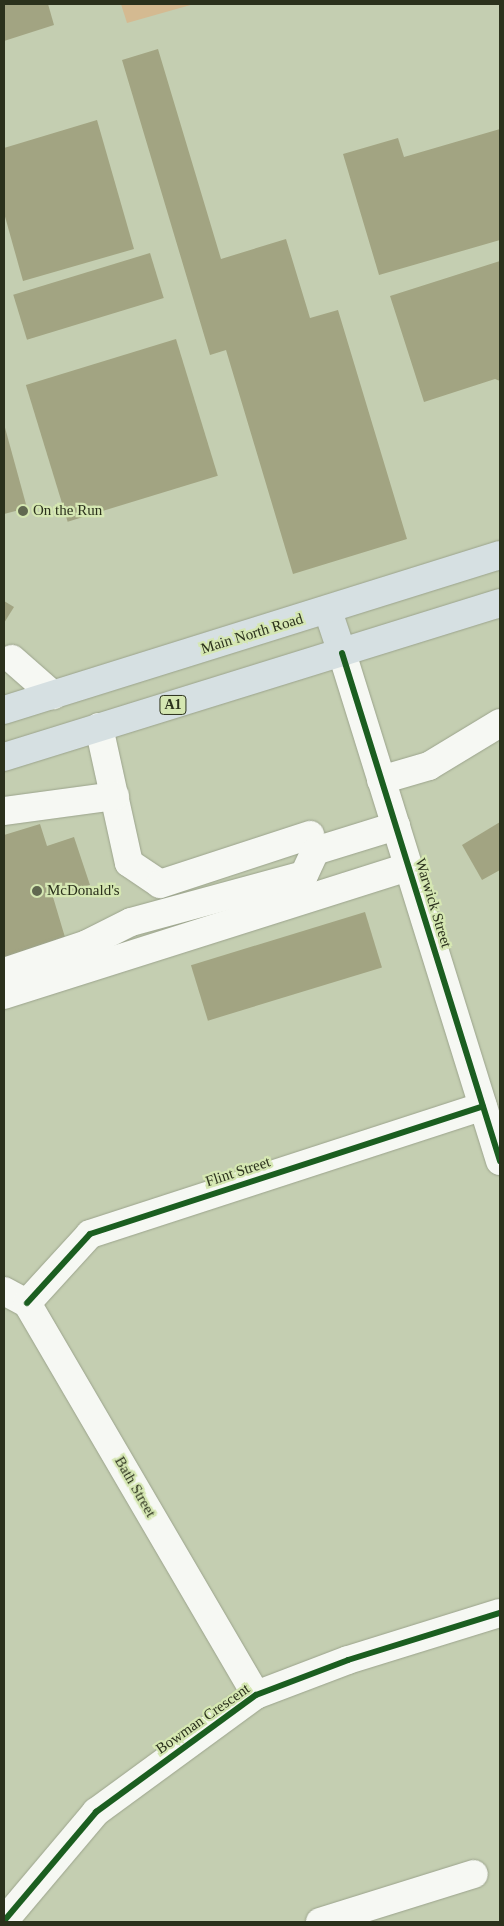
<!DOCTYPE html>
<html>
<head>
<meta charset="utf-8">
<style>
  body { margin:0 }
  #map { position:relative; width:504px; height:1926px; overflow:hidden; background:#c4ceb1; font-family:"Times New Roman",serif }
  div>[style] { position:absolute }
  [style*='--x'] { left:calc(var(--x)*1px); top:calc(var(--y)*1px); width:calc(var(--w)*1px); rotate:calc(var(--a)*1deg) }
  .green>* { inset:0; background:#d4ba91 }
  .building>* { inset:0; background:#a2a482; transform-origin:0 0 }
  .roads { filter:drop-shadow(0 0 1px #9ba38c) drop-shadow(0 0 1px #9ba38c) }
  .minor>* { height:28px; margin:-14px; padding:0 14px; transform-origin:14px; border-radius:14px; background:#f6f8f3 }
  .highway>* { height:28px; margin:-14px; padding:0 14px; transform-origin:14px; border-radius:14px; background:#d6e0e2 }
  .cycleway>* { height:6px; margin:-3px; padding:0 3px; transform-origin:3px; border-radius:3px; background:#1b5e20 }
  .dots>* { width:14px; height:14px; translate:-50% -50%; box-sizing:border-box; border:2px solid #d5e7b2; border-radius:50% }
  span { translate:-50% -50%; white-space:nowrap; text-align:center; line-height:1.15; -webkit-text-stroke:4.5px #d5e7b2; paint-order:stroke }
  .shield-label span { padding:1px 4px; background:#d5e7b2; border:1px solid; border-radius:4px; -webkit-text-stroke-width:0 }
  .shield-label { font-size:14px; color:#2b311c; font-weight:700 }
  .poi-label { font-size:15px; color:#2b311c }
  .left { translate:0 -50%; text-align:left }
  .street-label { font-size:15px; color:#2b311c }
  .frame { position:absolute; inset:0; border:5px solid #2b311c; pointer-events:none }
</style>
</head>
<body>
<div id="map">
  <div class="green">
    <div style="clip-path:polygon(121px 4px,194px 4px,127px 23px)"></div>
  </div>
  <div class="building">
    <div style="clip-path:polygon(4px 4px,48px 4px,54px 25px,4px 41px)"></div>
    <div style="clip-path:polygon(158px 49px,221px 259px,286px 239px,310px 318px,338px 310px,407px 539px,293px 574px,226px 350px,210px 355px,122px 60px)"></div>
    <div style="clip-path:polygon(97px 120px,134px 249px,23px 281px,4px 213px,4px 148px)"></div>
    <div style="clip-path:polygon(500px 129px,500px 240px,379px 275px,343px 154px,398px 138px,404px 157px)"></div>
    <div style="left:150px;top:253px;width:47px;height:143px;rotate:73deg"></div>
    <div style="clip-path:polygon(500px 261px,500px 381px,495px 379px,424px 402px,390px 296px)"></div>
    <div style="left:176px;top:339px;width:143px;height:157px;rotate:73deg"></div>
    <div style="clip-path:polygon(4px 424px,27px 508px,4px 514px)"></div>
    <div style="clip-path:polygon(4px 601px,14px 607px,4px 623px)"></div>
    <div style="clip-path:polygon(500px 822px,500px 870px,482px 880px,462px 845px)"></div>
    <div style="clip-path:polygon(40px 824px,47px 846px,74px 837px,90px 885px,53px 897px,67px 944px,4px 964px,4px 835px)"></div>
    <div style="left:365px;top:912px;width:58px;height:182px;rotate:73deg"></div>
  </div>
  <div class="roads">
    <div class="minor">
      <div style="--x:342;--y:653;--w:532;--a:72.72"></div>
      <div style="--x:12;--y:659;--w:55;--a:41.3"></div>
      <div style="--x:99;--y:727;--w:139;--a:77.6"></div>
      <div style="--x:129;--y:863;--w:37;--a:34"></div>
      <div style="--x:160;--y:884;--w:158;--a:-18.1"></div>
      <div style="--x:381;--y:780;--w:50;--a:-16.3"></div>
      <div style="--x:429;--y:766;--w:83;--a:-31.2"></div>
      <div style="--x:4;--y:811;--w:112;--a:-7.7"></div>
      <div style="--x:4;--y:972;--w:88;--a:-18.6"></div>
      <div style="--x:87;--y:944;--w:49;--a:-26.6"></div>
      <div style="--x:131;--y:922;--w:179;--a:-15.2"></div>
      <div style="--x:304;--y:875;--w:26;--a:-65"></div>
      <div style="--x:315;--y:851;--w:85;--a:-17.2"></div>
      <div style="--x:4;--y:995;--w:424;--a:-17.6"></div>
      <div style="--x:4;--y:1291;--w:26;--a:28"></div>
      <div style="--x:27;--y:1303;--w:454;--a:59.7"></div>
      <div style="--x:27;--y:1303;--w:93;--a:-47.6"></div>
      <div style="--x:90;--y:1234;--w:413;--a:-18"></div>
      <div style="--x:4;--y:1921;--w:143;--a:-49.8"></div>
      <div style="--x:96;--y:1812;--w:198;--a:-36.2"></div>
      <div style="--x:256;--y:1695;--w:98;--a:-20.8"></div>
      <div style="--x:348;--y:1660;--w:159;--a:-17.2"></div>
      <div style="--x:320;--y:1922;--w:161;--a:-17.3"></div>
    </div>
    <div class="highway">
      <div style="--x:328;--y:611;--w:44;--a:71.6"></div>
      <div style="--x:4;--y:710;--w:520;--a:-17.35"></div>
      <div style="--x:4;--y:757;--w:519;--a:-17.25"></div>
    </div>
  </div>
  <div class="cycleway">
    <div style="--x:342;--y:653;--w:532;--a:72.72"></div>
    <div style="--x:27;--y:1303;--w:93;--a:-47.6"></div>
    <div style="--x:90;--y:1234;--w:413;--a:-18"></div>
    <div style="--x:4;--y:1921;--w:143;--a:-49.8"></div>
    <div style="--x:96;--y:1812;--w:198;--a:-36.2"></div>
    <div style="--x:256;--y:1695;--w:98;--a:-20.8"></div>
    <div style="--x:348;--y:1660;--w:159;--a:-17.2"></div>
  </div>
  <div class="dots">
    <div style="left:23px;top:511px;background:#616850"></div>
    <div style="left:37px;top:891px;background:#616850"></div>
  </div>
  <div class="shield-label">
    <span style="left:173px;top:705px">A1</span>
  </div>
  <div class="poi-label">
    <span class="left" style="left:33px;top:511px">On the Run</span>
    <span class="left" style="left:47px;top:891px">McDonald's</span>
  </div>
  <div class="street-label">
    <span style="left:252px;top:634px;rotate:-17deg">Main North Road</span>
    <span style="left:433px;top:903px;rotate:73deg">Warwick Street</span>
    <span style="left:238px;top:1172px;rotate:-18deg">Flint Street</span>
    <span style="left:135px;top:1487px;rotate:60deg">Bath Street</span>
    <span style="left:203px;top:1719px;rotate:-35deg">Bowman Crescent</span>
  </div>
  <div class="frame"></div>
</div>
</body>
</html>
